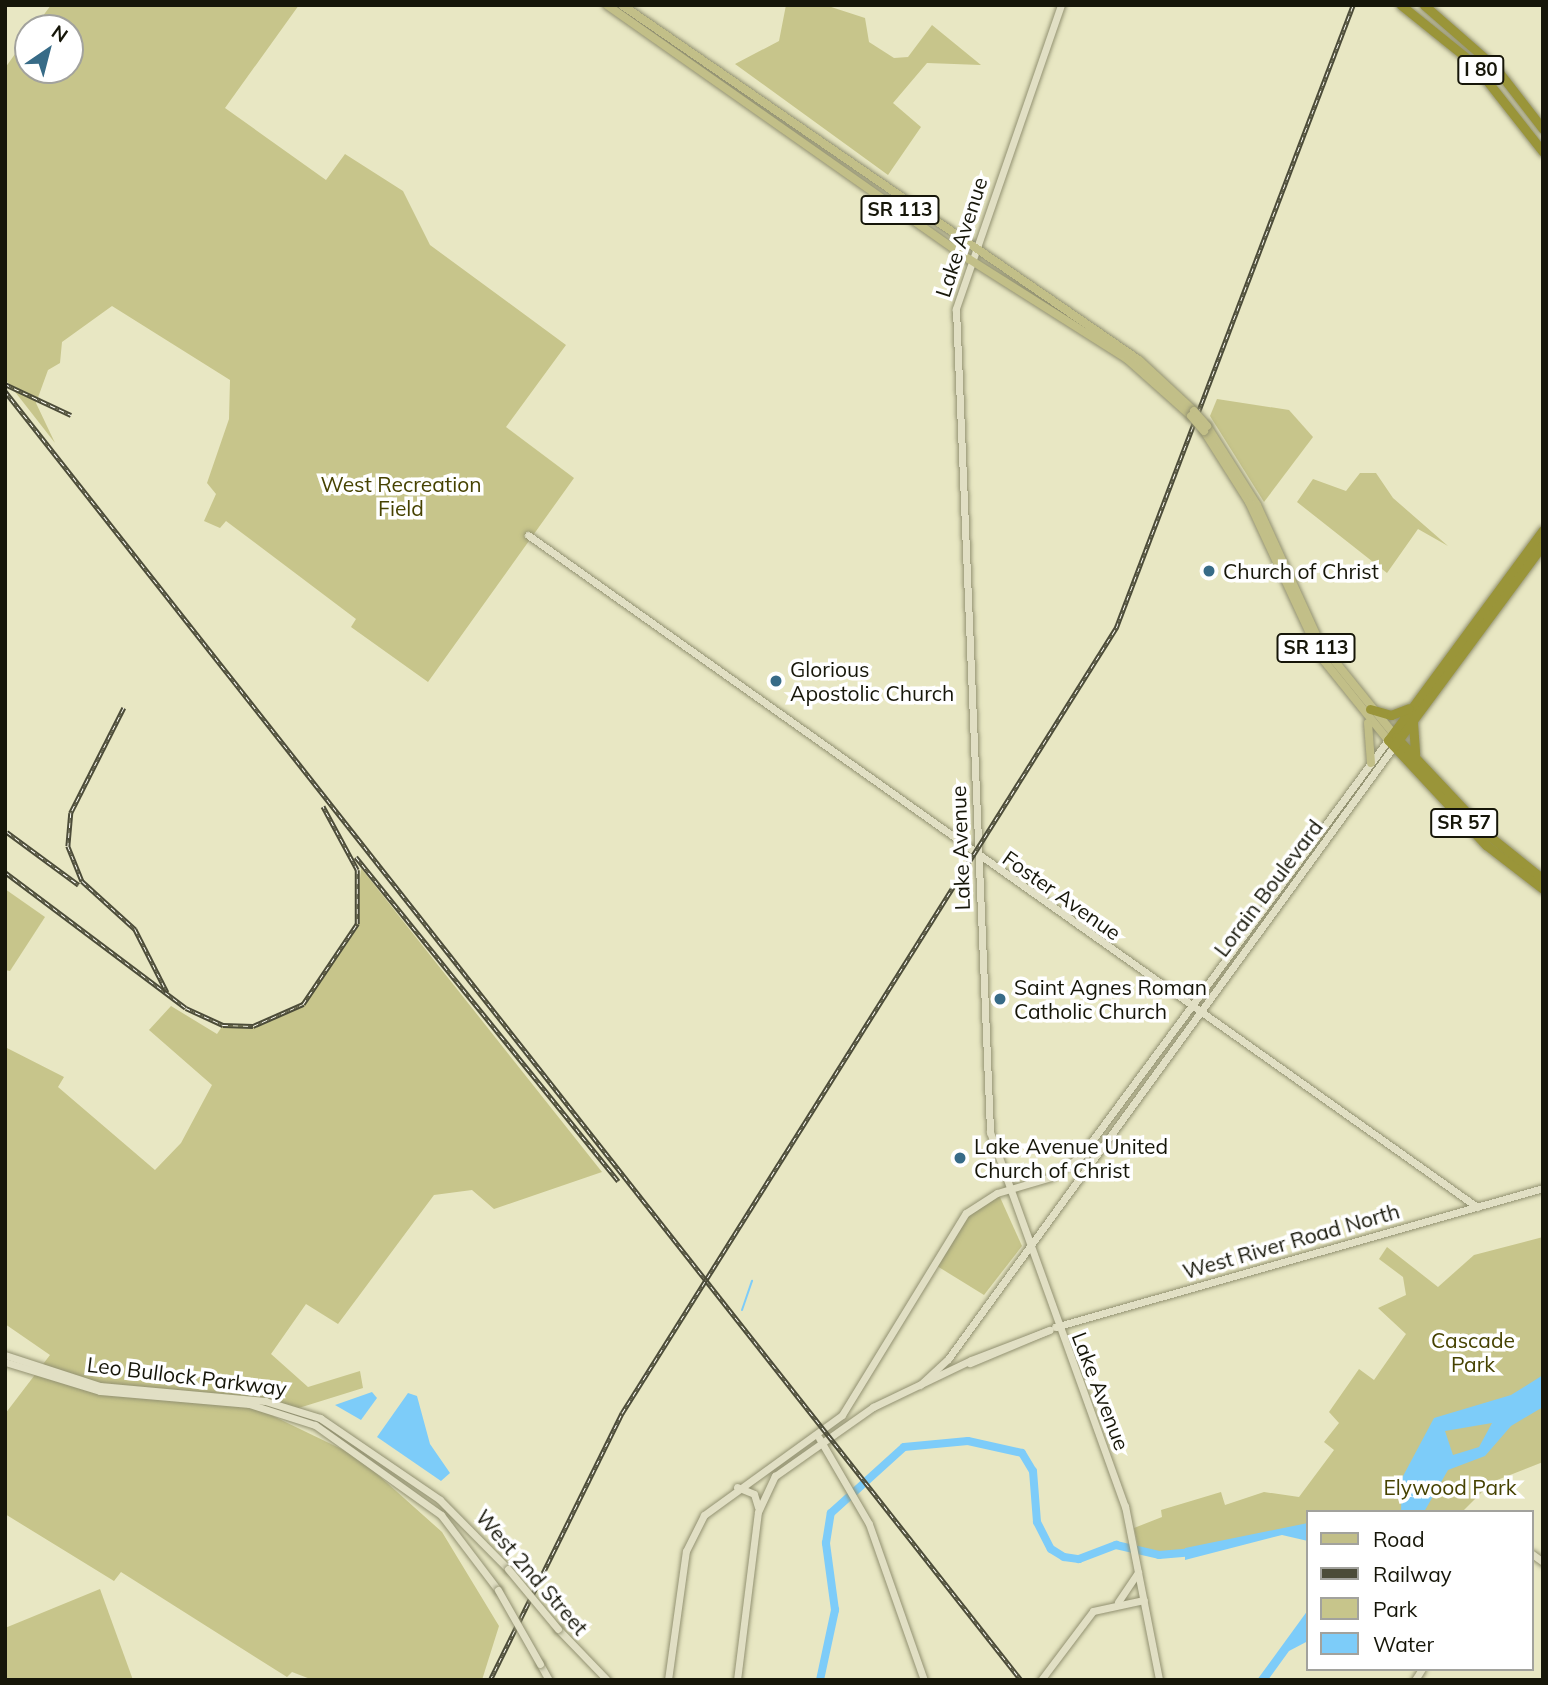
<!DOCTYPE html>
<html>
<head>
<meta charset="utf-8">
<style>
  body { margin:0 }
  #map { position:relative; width:1548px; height:1685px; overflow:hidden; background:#e8e7c3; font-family:Mulish,sans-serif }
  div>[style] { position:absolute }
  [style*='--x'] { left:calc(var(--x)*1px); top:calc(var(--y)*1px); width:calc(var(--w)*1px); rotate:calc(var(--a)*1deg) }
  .green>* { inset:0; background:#c7c58b }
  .water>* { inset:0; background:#7dccf9 }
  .stream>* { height:2px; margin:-1px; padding:0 1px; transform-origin:1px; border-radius:1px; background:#7dccf9 }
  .river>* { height:8px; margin:-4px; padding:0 4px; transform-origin:4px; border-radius:4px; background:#7dccf9 }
  .roads { filter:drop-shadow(0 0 2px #929171) drop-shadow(0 0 2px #929171) }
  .secondary>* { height:7px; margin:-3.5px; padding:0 3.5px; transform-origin:3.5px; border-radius:3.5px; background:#e1dfc4 }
  .primary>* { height:8px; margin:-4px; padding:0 4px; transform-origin:4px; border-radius:4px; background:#c2bf88 }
  .highway>* { height:9px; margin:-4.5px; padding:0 4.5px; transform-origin:4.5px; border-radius:4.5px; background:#9a9539 }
  .rail>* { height:4.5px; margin-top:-2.25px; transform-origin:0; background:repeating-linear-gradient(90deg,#fff 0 5px,#4c4c39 0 10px); box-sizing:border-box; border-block:2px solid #4c4c39 }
  .bridges { filter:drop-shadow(0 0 2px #929171) drop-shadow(0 0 2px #929171) }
  .secondary-bridge>* { height:7px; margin:-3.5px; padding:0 3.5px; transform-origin:3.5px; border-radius:3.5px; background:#e1dfc4 }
  .primary-bridge>* { height:8px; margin:-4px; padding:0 4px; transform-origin:4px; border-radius:4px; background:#c2bf88 }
  .dots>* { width:19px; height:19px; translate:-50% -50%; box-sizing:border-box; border:4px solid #fff; border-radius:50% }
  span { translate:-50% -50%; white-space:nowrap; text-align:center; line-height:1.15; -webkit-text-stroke:7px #fff; paint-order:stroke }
  .shield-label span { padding:2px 5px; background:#fff; border:2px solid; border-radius:5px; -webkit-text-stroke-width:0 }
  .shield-label { font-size:19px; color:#161609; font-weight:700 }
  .street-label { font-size:21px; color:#161609 }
  .park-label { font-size:21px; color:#464201 }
  .poi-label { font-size:21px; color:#161609 }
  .left { translate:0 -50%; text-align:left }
  .frame { position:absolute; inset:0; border:7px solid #161609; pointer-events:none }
  .legend { position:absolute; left:1306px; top:1510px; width:228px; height:161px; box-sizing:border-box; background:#fff; border:2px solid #a2a29d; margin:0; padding:9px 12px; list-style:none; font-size:21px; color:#161609 }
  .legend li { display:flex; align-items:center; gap:14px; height:35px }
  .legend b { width:35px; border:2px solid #a2a29d }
  .north { position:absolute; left:14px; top:14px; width:70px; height:70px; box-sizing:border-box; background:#fff; border:2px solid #a2a29d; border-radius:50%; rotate:35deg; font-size:19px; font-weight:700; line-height:28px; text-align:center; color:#161609 }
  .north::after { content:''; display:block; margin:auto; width:24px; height:32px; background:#376b87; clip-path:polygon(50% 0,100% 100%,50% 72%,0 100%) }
</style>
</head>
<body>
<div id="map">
  <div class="green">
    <div style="clip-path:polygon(51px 5px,299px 5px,225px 108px,326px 180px,345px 154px,403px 191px,430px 245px,566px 345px,506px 427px,574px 478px,428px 682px,351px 627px,356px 619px,226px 521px,220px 528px,204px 521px,216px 494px,207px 483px,229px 419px,230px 380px,112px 306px,62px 342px,60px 363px,48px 370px,36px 403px,55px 443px,5px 379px,5px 68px,28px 36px,28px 70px,70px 70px,70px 28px,34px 28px)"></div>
    <div style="clip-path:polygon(786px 5px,825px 5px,865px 18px,869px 42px,894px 58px,908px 57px,932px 25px,981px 65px,927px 63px,893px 103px,921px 127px,888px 175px,735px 64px,779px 41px)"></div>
    <div style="clip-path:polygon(1217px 399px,1289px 410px,1313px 437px,1264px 502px,1210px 416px)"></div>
    <div style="clip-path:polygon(1360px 473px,1376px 473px,1393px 498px,1448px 546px,1418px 529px,1387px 573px,1297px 502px,1313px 479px,1346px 491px)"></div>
    <div style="clip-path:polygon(361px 868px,602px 1172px,494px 1209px,472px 1190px,434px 1195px,338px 1324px,306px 1304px,271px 1354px,308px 1387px,360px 1371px,363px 1388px,273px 1416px,358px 1457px,442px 1532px,499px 1626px,482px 1680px,313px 1680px,292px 1672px,287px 1677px,121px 1572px,114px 1581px,5px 1514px,5px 1414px,50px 1355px,5px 1324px,5px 1047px,64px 1077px,58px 1087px,155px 1170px,181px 1143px,212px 1085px,149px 1030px,171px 1006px,217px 1034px,223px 1025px,263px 1024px,298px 1007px,355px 930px)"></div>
    <div style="clip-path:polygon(5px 889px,45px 917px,10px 971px,5px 970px)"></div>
    <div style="clip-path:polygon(999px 1195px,1022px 1246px,984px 1295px,937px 1266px,966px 1216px)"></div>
    <div style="clip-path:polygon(1543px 1237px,1543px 1462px,1492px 1482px,1462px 1512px,1308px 1512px,1308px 1532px,1257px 1536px,1182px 1556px,1139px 1550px,1134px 1528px,1162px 1517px,1161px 1510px,1221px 1492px,1225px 1505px,1264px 1492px,1299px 1497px,1334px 1450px,1324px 1442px,1339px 1423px,1329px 1412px,1359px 1369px,1374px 1380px,1406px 1334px,1378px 1308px,1406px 1295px,1403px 1277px,1379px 1259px,1387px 1247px,1438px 1287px,1474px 1255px)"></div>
    <div style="clip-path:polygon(100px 1589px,133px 1680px,5px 1680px,5px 1628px)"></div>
  </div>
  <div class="water">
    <div style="clip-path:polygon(evenodd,1543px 1375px,1543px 1407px,1511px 1426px,1485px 1456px,1448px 1470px,1424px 1512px,1401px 1512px,1402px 1478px,1434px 1418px,1511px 1395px,1543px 1375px,1492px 1423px,1479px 1447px,1453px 1455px,1445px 1431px,1492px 1423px)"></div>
    <div style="clip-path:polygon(372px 1392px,377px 1398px,361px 1420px,335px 1405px)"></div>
    <div style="clip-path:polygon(408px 1393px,417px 1396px,430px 1444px,450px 1473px,441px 1481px,377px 1437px)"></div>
    <div style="clip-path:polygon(1308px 1523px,1308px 1541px,1282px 1535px,1185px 1560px,1185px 1548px)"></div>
    <div style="clip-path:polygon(1308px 1610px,1308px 1641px,1289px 1651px,1268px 1680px,1257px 1680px)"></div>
  </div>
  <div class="stream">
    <div style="--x:742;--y:1310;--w:31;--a:-71"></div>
  </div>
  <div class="river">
    <div style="--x:820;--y:1680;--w:72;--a:-77.9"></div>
    <div style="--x:835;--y:1610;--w:68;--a:-97.7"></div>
    <div style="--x:826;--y:1543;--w:30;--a:-81"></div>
    <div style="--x:831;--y:1513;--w:98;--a:-42.1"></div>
    <div style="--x:904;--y:1447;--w:64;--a:-5.4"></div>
    <div style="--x:968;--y:1441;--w:55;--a:12.5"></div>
    <div style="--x:1022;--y:1453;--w:21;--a:59"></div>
    <div style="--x:1033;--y:1471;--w:51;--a:85.5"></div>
    <div style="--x:1037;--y:1522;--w:30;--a:63"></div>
    <div style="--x:1051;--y:1549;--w:15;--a:32"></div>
    <div style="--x:1064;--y:1557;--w:15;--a:8"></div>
    <div style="--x:1079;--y:1559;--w:40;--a:-21"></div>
    <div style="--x:1116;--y:1545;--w:44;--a:13.1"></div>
    <div style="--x:1159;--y:1555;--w:35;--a:-5"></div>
  </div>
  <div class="roads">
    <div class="secondary">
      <div style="--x:1061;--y:5;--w:322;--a:109.1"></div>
      <div style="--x:956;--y:309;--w:824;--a:87.63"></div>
      <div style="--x:990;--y:1132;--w:398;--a:70.2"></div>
      <div style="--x:1125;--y:1506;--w:177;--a:78.9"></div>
      <div style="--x:528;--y:535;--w:1163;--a:35.3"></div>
      <div style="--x:1055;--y:1327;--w:507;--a:-15.9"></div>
      <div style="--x:5;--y:1355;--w:100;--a:18.1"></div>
      <div style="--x:100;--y:1386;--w:166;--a:5.2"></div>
      <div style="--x:265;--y:1401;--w:58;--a:17.2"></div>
      <div style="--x:320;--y:1418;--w:145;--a:34.3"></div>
      <div style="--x:440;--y:1500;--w:97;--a:45.4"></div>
      <div style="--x:5;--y:1362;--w:99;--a:17"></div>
      <div style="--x:100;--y:1391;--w:150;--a:5"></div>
      <div style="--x:249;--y:1404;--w:69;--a:17.7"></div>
      <div style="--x:315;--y:1425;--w:155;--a:35.5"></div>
      <div style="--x:441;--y:1515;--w:94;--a:52.8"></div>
      <div style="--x:920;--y:1385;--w:38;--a:-43"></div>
      <div style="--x:948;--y:1359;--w:758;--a:-53.96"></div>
      <div style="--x:819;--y:1438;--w:99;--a:59.8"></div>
      <div style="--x:869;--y:1524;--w:165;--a:70.6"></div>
      <div style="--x:737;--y:1487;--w:18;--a:22"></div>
      <div style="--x:754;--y:1494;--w:14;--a:73"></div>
      <div style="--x:1532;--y:1554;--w:14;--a:36"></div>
      <div style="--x:1118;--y:1602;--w:36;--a:-56"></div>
      <div style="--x:558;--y:1629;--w:71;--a:46.1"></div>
      <div style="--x:540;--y:1664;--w:18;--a:61"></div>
      <div style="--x:668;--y:1680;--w:130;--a:-82.1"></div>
      <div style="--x:686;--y:1551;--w:40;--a:-63.4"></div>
      <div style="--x:704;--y:1515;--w:170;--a:-35.9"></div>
      <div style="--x:842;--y:1415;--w:237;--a:-58.5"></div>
      <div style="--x:966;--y:1213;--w:37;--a:-33"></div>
      <div style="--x:997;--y:1193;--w:56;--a:-16.5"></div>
      <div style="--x:1051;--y:1177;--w:35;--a:-35"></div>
      <div style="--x:1080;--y:1157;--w:518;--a:-53.55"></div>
      <div style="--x:737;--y:1680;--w:169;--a:-82.9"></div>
      <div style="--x:758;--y:1512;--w:40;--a:-65"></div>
      <div style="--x:775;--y:1476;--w:120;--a:-35.1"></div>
      <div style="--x:873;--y:1407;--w:109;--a:-25.6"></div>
      <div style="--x:971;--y:1360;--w:84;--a:-21"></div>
      <div style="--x:1049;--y:1330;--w:86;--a:157.3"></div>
      <div style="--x:1041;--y:1680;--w:86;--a:-53"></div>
      <div style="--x:1093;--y:1611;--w:52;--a:-12.2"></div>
      <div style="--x:1415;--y:1680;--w:13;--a:-58"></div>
    </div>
    <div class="primary">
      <div style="--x:607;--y:5;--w:442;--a:35.1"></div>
      <div style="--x:969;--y:259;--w:187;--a:32.3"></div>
      <div style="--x:1127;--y:359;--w:86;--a:41.7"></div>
      <div style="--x:622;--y:5;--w:627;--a:34.48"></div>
      <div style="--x:1139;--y:360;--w:75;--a:42.8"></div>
      <div style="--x:1207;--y:426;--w:93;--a:57.7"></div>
      <div style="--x:1257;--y:505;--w:152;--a:65.5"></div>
      <div style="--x:1320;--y:643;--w:116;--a:51"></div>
      <div style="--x:1204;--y:431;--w:84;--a:57.6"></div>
      <div style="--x:1249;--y:502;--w:171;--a:65.1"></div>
      <div style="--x:1321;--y:657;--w:107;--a:51.1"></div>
      <div style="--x:1368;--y:723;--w:40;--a:85.7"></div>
    </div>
    <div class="highway">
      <div style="--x:1401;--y:5;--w:92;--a:38.9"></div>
      <div style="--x:1473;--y:63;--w:113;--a:51.8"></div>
      <div style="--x:1424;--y:5;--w:94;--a:41.1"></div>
      <div style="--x:1495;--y:67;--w:78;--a:52.3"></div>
      <div style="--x:1543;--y:530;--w:261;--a:126.4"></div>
      <div style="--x:1388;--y:740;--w:144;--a:47"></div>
      <div style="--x:1486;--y:845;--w:72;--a:37.7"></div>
      <div style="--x:1370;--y:709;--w:22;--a:16"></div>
      <div style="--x:1391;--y:715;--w:19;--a:-21"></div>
      <div style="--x:1413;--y:723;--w:31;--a:86"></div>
      <div style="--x:1396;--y:737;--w:134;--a:46.8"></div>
      <div style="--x:1488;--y:835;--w:70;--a:38.7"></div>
      <div style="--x:1394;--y:746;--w:250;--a:-53.5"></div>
    </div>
  </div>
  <div class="rail">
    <div style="--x:5;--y:384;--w:73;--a:25.2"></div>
    <div style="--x:5;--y:391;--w:1641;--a:51.75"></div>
    <div style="--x:124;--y:708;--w:118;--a:116.8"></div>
    <div style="--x:71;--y:813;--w:33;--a:95"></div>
    <div style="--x:68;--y:846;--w:38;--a:68"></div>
    <div style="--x:82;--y:881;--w:72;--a:42.2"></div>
    <div style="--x:135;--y:929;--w:71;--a:63.1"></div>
    <div style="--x:7;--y:832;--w:89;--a:36.4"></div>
    <div style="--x:356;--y:857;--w:417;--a:51"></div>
    <div style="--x:5;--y:872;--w:226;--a:36.9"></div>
    <div style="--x:186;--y:1008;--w:41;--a:24.7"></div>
    <div style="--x:223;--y:1025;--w:30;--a:2"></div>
    <div style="--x:253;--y:1026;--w:55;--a:-23.7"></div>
    <div style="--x:303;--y:1004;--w:97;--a:-56"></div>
    <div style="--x:357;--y:924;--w:54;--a:-90"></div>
    <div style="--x:357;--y:870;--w:72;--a:-118.4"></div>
    <div style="--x:490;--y:1680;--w:298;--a:-63.7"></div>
    <div style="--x:622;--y:1413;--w:928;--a:-57.82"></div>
    <div style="--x:1116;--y:628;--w:667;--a:-69.17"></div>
  </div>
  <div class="bridges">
    <div class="secondary-bridge">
      <div style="--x:508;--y:1569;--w:78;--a:50.2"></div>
      <div style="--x:498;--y:1590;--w:85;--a:60.4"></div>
    </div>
    <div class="primary-bridge">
      <div style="--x:1194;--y:411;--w:20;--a:49"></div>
      <div style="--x:1191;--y:416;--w:20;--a:49"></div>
    </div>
  </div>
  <div class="dots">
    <div style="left:1209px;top:571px;background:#376b87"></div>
    <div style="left:776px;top:681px;background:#376b87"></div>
    <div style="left:1000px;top:999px;background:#376b87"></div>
    <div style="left:960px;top:1158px;background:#376b87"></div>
  </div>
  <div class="shield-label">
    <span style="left:1481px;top:70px">I 80</span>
    <span style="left:900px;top:210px">SR 113</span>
    <span style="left:1316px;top:648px">SR 113</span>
    <span style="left:1464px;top:823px">SR 57</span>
  </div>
  <div class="street-label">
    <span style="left:961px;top:237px;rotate:-72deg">Lake Avenue</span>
    <span style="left:960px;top:848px;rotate:-92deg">Lake Avenue</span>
    <span style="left:1268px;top:888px;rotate:-53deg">Lorain Boulevard</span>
    <span style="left:1062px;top:895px;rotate:35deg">Foster Avenue</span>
    <span style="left:1291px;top:1241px;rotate:-16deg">West River Road North</span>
    <span style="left:187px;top:1376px;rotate:7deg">Leo Bullock Parkway</span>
    <span style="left:1101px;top:1391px;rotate:69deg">Lake Avenue</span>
    <span style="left:532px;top:1572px;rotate:49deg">West 2nd Street</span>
  </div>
  <div class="park-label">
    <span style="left:401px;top:496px">West Recreation<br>Field</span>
    <span style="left:1473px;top:1352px">Cascade<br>Park</span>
    <span style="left:1450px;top:1487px">Elywood Park</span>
  </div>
  <div class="poi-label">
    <span class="left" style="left:1223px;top:571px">Church of Christ</span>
    <span class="left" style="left:790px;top:681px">Glorious<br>Apostolic Church</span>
    <span class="left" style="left:1014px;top:999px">Saint Agnes Roman<br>Catholic Church</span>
    <span class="left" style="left:974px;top:1158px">Lake Avenue United<br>Church of Christ</span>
  </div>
  <div class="frame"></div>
  <ul class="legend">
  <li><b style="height:9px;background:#c2bf88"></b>Road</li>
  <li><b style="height:9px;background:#4c4c39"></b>Railway</li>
  <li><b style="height:19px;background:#c7c58b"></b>Park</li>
  <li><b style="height:19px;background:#7dccf9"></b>Water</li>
  </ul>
  <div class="north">N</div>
</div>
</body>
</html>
